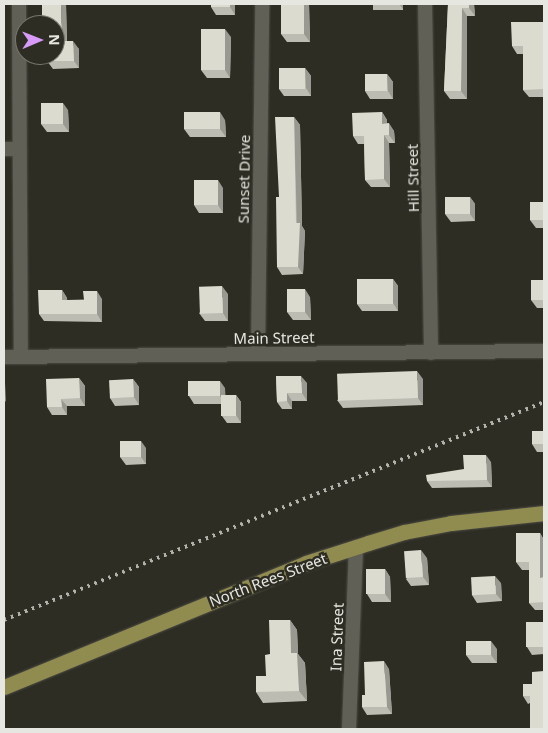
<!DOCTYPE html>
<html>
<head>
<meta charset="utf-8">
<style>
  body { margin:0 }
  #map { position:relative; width:548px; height:733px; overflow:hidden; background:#2d2d24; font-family:"Noto Sans",sans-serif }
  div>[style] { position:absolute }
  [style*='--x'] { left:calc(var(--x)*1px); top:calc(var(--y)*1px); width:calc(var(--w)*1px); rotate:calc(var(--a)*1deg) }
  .roads { filter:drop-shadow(0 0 1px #4c4c44) drop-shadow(0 0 1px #4c4c44) }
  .minor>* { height:14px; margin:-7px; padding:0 7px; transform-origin:7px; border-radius:7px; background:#616056 }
  .major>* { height:15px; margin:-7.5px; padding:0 7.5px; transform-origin:7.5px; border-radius:7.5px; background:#908b4f }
  .rail>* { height:4px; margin-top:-2px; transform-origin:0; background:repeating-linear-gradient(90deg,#b2b2ac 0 2.5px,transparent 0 7.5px) }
  .wall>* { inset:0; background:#bdbcb2; transform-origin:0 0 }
  .shaded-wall>* { inset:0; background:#9a9991 }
  .building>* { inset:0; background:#dcdbcf; transform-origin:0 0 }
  span { translate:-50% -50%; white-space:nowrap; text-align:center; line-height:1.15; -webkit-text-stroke:5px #2d2d24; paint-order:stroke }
  .street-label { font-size:15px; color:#e7e7e1 }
  .frame { position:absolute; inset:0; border:5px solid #e7e7e1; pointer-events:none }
  .north { position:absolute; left:15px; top:15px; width:50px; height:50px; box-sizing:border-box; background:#2d2d24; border:1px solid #777770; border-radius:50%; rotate:89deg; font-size:14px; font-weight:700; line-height:20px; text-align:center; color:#e7e7e1 }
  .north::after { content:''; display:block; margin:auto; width:18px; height:22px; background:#d89af8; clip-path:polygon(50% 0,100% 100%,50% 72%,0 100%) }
</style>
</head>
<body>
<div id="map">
  <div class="roads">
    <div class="minor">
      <div style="--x:19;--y:4;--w:353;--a:89.7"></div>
      <div style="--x:425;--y:4;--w:349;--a:89"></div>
      <div style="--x:4;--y:149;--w:15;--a:0"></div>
      <div style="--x:258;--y:354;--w:350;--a:-89.3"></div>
      <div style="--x:4;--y:357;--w:540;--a:-0.64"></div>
      <div style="--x:349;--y:729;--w:182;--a:-87.8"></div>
    </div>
    <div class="major">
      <div style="--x:4;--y:687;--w:326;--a:-22.3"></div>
      <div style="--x:306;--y:563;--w:65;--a:-17.9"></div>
      <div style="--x:368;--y:543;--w:38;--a:-17"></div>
      <div style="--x:404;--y:532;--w:48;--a:-10.8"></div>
      <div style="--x:451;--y:523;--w:94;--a:-6.1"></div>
    </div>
  </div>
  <div class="rail">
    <div style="--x:4;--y:620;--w:582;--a:-21.98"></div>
  </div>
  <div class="wall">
    <div style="clip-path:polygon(66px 4px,67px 41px,79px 49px,79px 68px,53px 69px,47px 61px,47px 57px,46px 55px,55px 55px)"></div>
    <div style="clip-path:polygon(211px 4px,235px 4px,235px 15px,216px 15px,211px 7px)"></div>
    <div style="clip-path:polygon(281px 4px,309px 4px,310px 42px,287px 42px,281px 34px)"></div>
    <div style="left:373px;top:4px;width:30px;height:6px"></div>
    <div style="clip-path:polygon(448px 4px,474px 4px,475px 16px,467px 16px,467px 99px,450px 99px,444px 91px)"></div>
    <div style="clip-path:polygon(544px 22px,544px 97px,529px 97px,523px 90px,523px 54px,517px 54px,512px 46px)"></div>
    <div style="clip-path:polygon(231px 37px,230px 78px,207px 78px,201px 70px)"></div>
    <div style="clip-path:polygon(305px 68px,311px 76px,311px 96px,284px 96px,279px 89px)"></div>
    <div style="clip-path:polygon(387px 74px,393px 82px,393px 99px,370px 99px,365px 91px)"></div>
    <div style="clip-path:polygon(68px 110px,69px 132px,47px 132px,41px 124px)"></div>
    <div style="clip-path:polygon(382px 112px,387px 120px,387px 123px,394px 131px,395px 143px,389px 143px,390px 187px,371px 187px,365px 180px,364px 144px,358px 144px,353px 136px)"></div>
    <div style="clip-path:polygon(294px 117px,300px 125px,302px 226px,305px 231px,303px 274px,282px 275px,277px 267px,279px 197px)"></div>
    <div style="clip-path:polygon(225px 120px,226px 137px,190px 137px,184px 129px)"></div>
    <div style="clip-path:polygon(223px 188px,223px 213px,199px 213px,194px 205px)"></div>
    <div style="clip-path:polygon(470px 197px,475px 204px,475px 221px,451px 222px,445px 214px)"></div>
    <div style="clip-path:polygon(544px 202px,544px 228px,536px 228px,530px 220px)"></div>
    <div style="clip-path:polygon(393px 279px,398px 286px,398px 311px,362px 311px,357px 304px)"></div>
    <div style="clip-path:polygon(544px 280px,544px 308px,537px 308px,531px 300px)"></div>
    <div style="clip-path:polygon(62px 290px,67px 298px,67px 300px,102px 299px,102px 322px,44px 321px,39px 314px)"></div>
    <div style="clip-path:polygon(228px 294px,228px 321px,205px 321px,199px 313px)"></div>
    <div style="clip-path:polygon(310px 297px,311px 320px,293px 320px,287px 312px)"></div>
    <div style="clip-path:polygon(276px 376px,307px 383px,307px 401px,292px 401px,292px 409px,282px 409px,277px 402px)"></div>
    <div style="clip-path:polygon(79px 378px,85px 386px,85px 406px,67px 406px,67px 415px,52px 415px,47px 407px)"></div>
    <div style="clip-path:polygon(133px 379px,139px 387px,139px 405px,115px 406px,110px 398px)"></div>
    <div style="clip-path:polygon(423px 379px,423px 405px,343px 408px,337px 400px)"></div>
    <div style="clip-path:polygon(225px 388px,225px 395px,236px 395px,241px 402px,241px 423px,227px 423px,222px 416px,222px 404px,194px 404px,189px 396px)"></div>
    <div style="clip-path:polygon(544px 431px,544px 452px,537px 452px,532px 444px)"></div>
    <div style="clip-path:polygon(146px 448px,146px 464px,126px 465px,120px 457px)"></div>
    <div style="clip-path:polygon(491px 462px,492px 487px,432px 488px,427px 481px)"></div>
    <div style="clip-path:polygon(540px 533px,544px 540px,544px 610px,535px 610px,529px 603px,529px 570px,522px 570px,516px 562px)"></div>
    <div style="clip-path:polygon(427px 558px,429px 585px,411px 586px,406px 579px)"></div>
    <div style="clip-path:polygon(385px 569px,390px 577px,391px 602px,372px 602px,367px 594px)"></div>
    <div style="clip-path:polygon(501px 583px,502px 601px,477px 603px,472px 595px)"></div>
    <div style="clip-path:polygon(290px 620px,297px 630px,298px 654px,305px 663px,307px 701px,263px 703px,256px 692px,266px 676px,270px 654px)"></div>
    <div style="clip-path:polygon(544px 622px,544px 654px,532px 655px,527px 647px)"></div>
    <div style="clip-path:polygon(497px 649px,497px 663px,472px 663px,466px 655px)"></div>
    <div style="clip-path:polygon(389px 669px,392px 714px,367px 715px,362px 707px,365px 695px)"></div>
    <div style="clip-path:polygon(532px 684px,530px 703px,528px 704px,523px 696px)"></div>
  </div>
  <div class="shaded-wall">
    <div style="clip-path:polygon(61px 4px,66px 4px,67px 49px,62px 41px)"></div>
    <div style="clip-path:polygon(230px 4px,235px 4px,235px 15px,230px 7px)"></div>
    <div style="clip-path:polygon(304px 4px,309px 4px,310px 42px,304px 34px)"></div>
    <div style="clip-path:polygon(399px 4px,403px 4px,403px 9px)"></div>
    <div style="clip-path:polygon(469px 4px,474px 4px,475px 16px,469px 8px)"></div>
    <div style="clip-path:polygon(462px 8px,467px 16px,467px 99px,461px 91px)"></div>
    <div style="clip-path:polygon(225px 29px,231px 37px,230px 78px,225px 70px)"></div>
    <div style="clip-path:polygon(73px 41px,79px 49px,79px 68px,74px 61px)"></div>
    <div style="clip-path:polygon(305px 68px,311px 76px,311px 96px,306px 88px)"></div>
    <div style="clip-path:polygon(387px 74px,393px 82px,393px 99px,388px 91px)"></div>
    <div style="clip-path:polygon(63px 103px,68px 110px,69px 132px,63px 124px)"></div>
    <div style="clip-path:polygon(220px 112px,225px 120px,226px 137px,220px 129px)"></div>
    <div style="clip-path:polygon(382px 112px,387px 120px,387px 131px,382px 124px)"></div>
    <div style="clip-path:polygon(294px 117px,300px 125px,302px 226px,305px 231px,303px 274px,298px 267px)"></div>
    <div style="clip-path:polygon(389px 123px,394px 131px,395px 143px,389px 135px)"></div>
    <div style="clip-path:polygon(384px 135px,389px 143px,390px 187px,384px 179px)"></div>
    <div style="clip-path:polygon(218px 180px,223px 188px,223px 213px,218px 205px)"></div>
    <div style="clip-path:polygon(470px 197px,475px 204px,475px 221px,470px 214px)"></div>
    <div style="clip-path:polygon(393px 279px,398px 286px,398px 311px,393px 303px)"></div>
    <div style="clip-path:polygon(222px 286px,228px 294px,228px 321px,223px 313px)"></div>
    <div style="clip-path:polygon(305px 289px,310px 297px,311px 320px,305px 312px)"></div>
    <div style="clip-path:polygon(62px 290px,67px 298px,68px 308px,62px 300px)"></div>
    <div style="clip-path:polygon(97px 291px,102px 299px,102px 322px,97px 314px)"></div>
    <div style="clip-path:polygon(417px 371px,423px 379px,423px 405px,418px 398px)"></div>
    <div style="clip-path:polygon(301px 376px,307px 383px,307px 401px,302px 393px)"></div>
    <div style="clip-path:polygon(79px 378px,85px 386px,85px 406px,80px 398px)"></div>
    <div style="clip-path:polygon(133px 379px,139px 387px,139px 405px,134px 397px)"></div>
    <div style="clip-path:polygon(4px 381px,5px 383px,6px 402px,4px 399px)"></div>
    <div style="clip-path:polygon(220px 381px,225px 388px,226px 404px,220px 396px)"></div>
    <div style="clip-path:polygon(287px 393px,292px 401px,292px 409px,287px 401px)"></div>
    <div style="clip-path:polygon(236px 395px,241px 402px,241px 423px,236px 415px)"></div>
    <div style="clip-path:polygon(61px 399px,67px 406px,67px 415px,62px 407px)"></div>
    <div style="clip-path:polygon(141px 441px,146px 448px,146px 464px,141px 457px)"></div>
    <div style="clip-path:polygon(486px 455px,491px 462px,492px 487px,487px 480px)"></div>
    <div style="clip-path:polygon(540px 533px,544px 540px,544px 584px,540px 578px)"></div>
    <div style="clip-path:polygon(421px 550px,427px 558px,429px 585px,423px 577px)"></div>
    <div style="clip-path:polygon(385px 569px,390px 577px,391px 602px,385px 594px)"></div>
    <div style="clip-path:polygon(495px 576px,501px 583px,502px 601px,496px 594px)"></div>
    <div style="clip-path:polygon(290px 620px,297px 630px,298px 654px,305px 663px,307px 701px,299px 691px,291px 653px)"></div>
    <div style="clip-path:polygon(491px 641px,497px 649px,497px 663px,491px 655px)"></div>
    <div style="clip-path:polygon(384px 661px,389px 669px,392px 714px,387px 707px)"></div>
  </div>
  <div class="building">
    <div style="clip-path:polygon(42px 4px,61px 4px,62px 41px,73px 41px,74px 61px,47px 61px,47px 55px,55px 55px,55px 25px,42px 25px)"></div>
    <div style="left:211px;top:4px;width:19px;height:3px"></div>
    <div style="left:281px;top:4px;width:23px;height:30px"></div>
    <div style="clip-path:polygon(448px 4px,469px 4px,469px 8px,462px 8px,461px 91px,444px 91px)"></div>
    <div style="clip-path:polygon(511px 22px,544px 22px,544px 89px,523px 90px,523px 46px,512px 46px)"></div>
    <div style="left:201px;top:29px;width:24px;height:41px"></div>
    <div style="left:279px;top:68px;width:26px;height:21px"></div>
    <div style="left:365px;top:74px;width:22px;height:17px"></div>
    <div style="left:41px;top:103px;width:22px;height:21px"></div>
    <div style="left:184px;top:112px;width:36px;height:17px"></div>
    <div style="clip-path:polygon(382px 112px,382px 124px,389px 123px,389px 135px,384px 135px,384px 179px,365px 180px,364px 136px,353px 136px,352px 113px)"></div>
    <div style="clip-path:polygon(275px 117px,294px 117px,296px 223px,300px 223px,298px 267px,277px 267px,276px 197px,279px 197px)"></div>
    <div style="left:194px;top:180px;width:24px;height:25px"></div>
    <div style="left:445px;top:197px;width:25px;height:17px"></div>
    <div style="left:530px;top:202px;width:14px;height:18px"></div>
    <div style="left:357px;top:279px;width:36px;height:25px"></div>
    <div style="left:531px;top:280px;width:13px;height:20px"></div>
    <div style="left:222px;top:286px;width:27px;height:23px;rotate:88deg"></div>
    <div style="left:287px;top:289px;width:18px;height:23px"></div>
    <div style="clip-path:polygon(38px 290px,62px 290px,62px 300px,84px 300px,83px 291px,97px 291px,97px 314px,39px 314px)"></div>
    <div style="left:417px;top:371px;width:27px;height:80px;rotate:88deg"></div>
    <div style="clip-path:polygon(276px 376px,301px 376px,302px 393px,287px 393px,287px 401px,277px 402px)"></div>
    <div style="clip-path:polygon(79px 378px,80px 398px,61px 399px,62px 407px,47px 407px,46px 379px)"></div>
    <div style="left:133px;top:379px;width:18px;height:24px;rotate:87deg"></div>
    <div style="left:188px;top:381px;width:32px;height:15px"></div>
    <div style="left:221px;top:395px;width:15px;height:21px"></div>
    <div style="clip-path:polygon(543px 419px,544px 419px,544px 444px,532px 444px,532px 431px,544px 431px)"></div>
    <div style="left:120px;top:441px;width:21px;height:16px"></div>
    <div style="clip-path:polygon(463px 455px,486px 455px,487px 480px,427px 481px,426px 475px,464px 469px)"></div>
    <div style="clip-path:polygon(516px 533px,540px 533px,540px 578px,544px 577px,544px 602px,529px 603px,529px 562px,516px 562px)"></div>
    <div style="left:421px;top:550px;width:27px;height:17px;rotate:86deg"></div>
    <div style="left:385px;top:569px;width:25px;height:19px;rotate:90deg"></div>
    <div style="left:495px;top:576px;width:18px;height:24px;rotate:87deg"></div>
    <div style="clip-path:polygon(269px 620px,290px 620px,291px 653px,297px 653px,299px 691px,256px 692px,256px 676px,266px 676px,265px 655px,270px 654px)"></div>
    <div style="left:526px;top:622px;width:18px;height:25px"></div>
    <div style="left:491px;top:641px;width:14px;height:25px;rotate:90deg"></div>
    <div style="clip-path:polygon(384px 661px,387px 707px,362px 707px,362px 695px,365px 695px,364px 662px)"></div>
    <div style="clip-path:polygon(544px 671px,544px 729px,530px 729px,530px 696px,523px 696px,523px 684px,532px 684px,532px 672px)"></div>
  </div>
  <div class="street-label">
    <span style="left:413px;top:178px;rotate:-91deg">Hill Street</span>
    <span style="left:244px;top:179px;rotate:-89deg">Sunset Drive</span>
    <span style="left:274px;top:338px;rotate:-1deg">Main Street</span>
    <span style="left:268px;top:580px;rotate:-21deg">North Rees Street</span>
    <span style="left:337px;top:637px;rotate:-88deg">Ina Street</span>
  </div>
  <div class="frame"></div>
  <div class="north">N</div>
</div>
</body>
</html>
